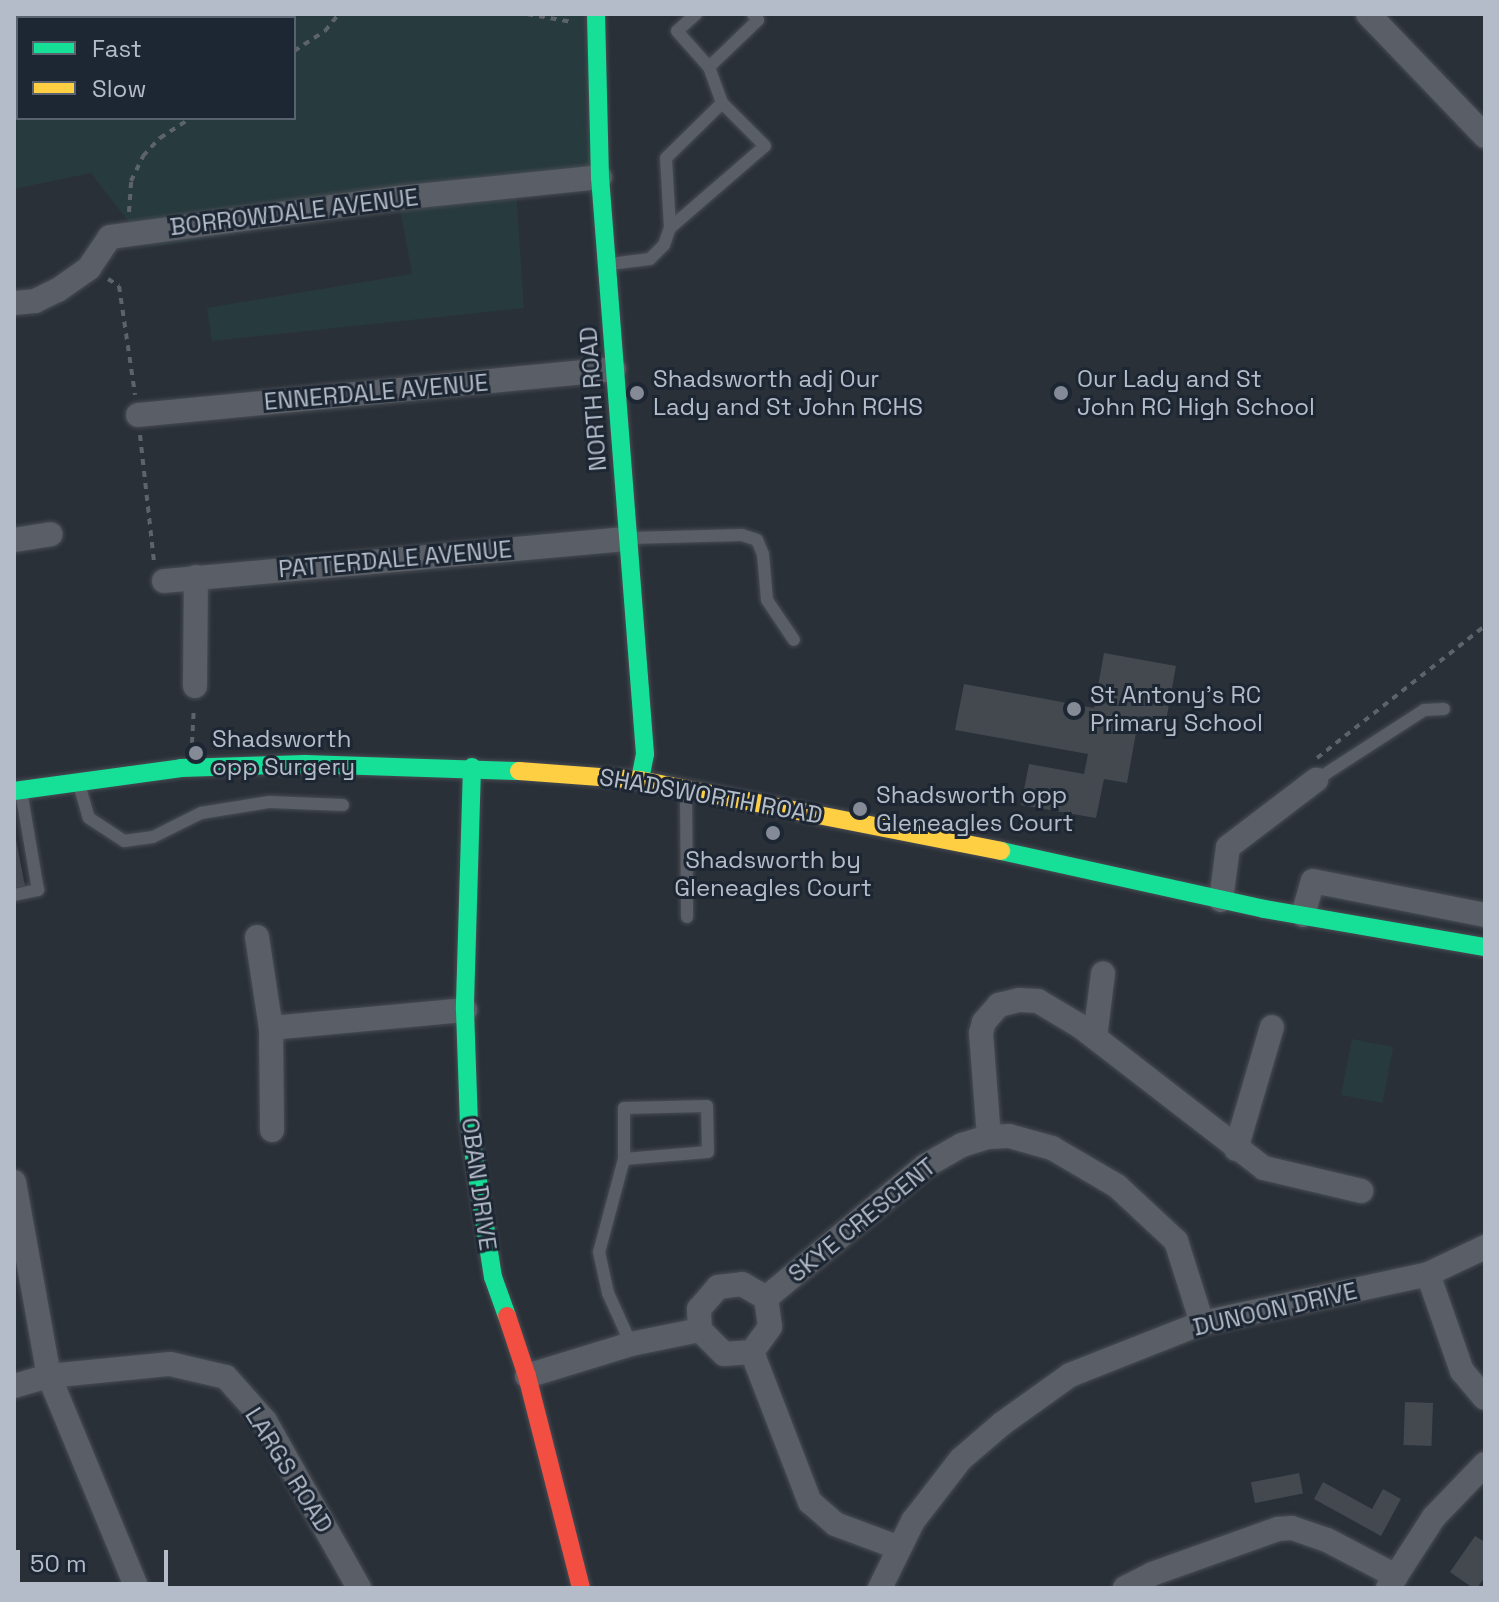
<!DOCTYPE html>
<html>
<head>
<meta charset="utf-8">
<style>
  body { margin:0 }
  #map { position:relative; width:1499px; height:1602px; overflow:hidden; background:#2a3038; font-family:"Space Grotesk",sans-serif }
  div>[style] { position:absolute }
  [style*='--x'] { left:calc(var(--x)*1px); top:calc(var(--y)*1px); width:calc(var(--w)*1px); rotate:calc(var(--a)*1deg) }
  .green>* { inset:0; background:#273a3e; transform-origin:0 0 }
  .building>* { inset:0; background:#444950; transform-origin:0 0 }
  .path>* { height:4px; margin-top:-2px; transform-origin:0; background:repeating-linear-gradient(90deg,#5d636a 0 6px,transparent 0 12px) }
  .roads { filter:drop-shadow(0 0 2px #484c53) drop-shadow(0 0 2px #484c53) }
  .lane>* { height:12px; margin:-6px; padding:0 6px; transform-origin:6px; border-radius:6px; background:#5a5e66 }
  .street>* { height:24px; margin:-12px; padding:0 12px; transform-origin:12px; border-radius:12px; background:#5a5e66 }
  .fast>* { height:18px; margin:-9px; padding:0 9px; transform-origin:9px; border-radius:9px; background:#16e098 }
  .slow>* { height:18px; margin:-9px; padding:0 9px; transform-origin:9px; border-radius:9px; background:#ffcf43 }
  .jam>* { height:18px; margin:-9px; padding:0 9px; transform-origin:9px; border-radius:9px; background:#f24e42 }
  .dots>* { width:22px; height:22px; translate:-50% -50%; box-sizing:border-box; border:4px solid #1d2633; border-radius:50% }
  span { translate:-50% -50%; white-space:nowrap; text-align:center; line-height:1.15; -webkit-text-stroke:6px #1d2633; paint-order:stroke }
  .street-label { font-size:24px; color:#b4bcc9 }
  .poi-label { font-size:24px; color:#b4bcc9 }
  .left { translate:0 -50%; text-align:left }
  .frame { position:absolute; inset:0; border:16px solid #b4bcc9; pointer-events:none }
  .legend { position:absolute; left:16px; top:16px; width:280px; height:104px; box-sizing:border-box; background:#1d2633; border:2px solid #59626f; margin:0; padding:10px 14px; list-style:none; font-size:24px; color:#b4bcc9 }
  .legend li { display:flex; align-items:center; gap:16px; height:40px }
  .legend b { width:40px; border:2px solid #59626f }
  .scale { position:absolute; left:16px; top:1550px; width:152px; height:36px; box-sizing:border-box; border:4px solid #b4bcc9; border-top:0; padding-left:10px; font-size:24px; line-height:28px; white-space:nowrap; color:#b4bcc9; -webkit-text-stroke:6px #1d2633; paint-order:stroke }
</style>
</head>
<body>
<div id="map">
  <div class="green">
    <div style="clip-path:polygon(183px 14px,586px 14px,600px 177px,516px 190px,524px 308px,212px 341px,207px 308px,412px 274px,400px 208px,148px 247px,91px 173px,14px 189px,14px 47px,18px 46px,18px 118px,294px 118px,294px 18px,163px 18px)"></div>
    <div style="left:1352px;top:1039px;width:42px;height:57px;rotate:11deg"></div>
  </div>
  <div class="building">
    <div style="clip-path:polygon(1104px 653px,1176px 666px,1166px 721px,1139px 716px,1127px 783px,1104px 779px,1096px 818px,1021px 805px,1029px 764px,1084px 774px,1088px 754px,955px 730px,964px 684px,1094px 708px)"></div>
    <div style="clip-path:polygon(14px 830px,25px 886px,14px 888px)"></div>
    <div style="left:1405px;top:1402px;width:28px;height:43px;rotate:2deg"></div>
    <div style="left:1299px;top:1473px;width:21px;height:49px;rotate:79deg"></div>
    <div style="clip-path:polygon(1323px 1482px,1372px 1509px,1383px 1489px,1401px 1499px,1381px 1536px,1314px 1499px)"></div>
    <div style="clip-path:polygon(1475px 1536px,1485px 1542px,1485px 1577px,1477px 1588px,1473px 1588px,1450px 1572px)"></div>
  </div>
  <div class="path">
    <div style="--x:527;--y:14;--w:46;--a:10.1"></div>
    <div style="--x:294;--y:51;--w:37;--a:-33"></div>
    <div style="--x:325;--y:31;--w:22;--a:-51"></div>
    <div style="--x:129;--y:212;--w:31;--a:-86"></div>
    <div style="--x:131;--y:181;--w:28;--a:-64"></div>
    <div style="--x:143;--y:156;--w:25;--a:-47"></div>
    <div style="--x:160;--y:138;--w:37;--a:-33"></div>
    <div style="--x:108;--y:279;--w:13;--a:32"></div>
    <div style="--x:119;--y:286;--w:110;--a:81.6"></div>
    <div style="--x:140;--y:435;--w:128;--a:83.7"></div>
    <div style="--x:192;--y:743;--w:35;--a:-87"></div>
    <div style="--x:1317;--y:758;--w:214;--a:-38.2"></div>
  </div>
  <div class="roads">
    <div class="lane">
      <div style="--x:696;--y:14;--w:25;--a:138"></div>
      <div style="--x:677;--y:31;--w:48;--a:48.4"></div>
      <div style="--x:709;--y:67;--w:38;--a:70"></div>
      <div style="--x:709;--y:67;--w:68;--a:-43.8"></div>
      <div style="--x:758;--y:20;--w:8;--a:-130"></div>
      <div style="--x:610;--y:264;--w:40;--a:-7.1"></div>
      <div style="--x:650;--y:259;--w:20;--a:-45"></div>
      <div style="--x:664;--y:245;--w:18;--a:-71"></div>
      <div style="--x:670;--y:228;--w:125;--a:-40.8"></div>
      <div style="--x:765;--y:146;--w:61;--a:-135"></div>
      <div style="--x:722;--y:103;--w:78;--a:135.5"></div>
      <div style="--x:666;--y:158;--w:70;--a:86.7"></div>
      <div style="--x:630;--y:538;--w:112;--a:-1.5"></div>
      <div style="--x:742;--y:535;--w:16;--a:18"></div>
      <div style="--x:757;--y:540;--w:15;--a:67"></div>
      <div style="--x:763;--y:554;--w:46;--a:85"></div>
      <div style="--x:767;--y:600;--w:48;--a:56"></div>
      <div style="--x:1316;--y:780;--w:129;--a:-32.9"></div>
      <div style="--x:1424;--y:710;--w:20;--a:-3"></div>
      <div style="--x:79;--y:784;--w:35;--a:74"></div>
      <div style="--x:89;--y:818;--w:42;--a:33.3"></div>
      <div style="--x:124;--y:841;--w:29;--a:-8"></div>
      <div style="--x:153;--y:837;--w:54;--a:-26.6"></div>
      <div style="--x:201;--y:813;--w:69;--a:-9.2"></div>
      <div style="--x:269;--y:802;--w:74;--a:2.3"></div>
      <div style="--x:686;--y:792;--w:125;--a:89.5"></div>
      <div style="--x:14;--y:895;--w:25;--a:-12"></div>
      <div style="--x:38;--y:890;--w:100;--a:-99.7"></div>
      <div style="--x:624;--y:1159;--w:84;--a:-4.8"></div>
      <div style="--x:708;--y:1152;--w:46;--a:-91.2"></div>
      <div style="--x:707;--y:1106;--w:83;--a:178.6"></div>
      <div style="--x:624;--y:1108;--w:51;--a:90"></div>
      <div style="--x:624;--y:1159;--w:96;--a:105"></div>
      <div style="--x:599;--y:1252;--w:42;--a:77.6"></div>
      <div style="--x:608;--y:1293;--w:56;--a:65.7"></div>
    </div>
    <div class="street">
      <div style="--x:1368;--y:14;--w:169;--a:46.2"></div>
      <div style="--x:14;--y:303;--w:21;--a:-5"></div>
      <div style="--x:35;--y:301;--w:25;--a:-26"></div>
      <div style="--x:58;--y:290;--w:38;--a:-35"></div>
      <div style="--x:89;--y:268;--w:37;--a:-56"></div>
      <div style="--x:110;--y:237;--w:291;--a:-7.7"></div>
      <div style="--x:398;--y:198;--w:203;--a:-5.9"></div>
      <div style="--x:138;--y:415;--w:478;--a:-5.5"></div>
      <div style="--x:14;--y:540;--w:37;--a:-9"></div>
      <div style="--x:164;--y:581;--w:465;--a:-5.2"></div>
      <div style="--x:195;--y:686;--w:109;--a:-89.5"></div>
      <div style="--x:1221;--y:900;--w:53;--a:-82.5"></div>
      <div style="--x:1228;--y:847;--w:111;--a:-37.3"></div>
      <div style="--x:1303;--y:915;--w:35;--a:-74"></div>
      <div style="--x:1313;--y:881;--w:175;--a:11.2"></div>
      <div style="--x:257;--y:937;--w:92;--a:81.3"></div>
      <div style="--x:271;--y:1028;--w:102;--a:89.4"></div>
      <div style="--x:271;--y:1028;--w:195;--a:-5.3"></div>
      <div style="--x:1095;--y:1037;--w:64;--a:-82.8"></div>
      <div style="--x:989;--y:1137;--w:104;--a:-94.4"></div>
      <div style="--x:981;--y:1033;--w:11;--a:-75"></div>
      <div style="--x:984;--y:1022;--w:23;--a:-49"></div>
      <div style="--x:999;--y:1005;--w:21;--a:-14"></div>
      <div style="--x:1019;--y:1000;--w:19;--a:3"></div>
      <div style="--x:1038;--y:1001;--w:49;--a:30.8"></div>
      <div style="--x:1080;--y:1026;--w:232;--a:37.7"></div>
      <div style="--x:1264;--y:1168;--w:100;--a:13.3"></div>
      <div style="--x:1236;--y:1149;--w:127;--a:-73.6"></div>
      <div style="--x:14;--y:1182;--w:197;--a:79.8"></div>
      <div style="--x:49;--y:1376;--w:230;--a:67.5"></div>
      <div style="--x:1428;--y:1274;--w:103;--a:70.7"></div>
      <div style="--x:1462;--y:1371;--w:35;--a:50"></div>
      <div style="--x:742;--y:1284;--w:28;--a:30"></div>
      <div style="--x:766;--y:1298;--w:29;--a:82"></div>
      <div style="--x:770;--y:1327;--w:31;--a:126"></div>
      <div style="--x:752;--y:1352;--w:28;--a:176"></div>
      <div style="--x:724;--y:1354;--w:34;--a:-135"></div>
      <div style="--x:700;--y:1330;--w:21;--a:-93"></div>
      <div style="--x:699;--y:1309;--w:29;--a:-49"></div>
      <div style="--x:718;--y:1287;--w:24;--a:-7"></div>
      <div style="--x:766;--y:1298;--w:207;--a:-39.7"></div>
      <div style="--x:925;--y:1166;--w:43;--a:-29.6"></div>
      <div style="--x:962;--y:1145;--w:28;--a:-17"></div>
      <div style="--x:989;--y:1137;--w:20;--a:-3"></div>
      <div style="--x:1009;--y:1136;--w:45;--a:15.6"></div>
      <div style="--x:1052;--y:1148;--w:75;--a:30.3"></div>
      <div style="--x:1117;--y:1186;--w:81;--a:43"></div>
      <div style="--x:1176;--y:1241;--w:86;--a:72.4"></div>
      <div style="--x:752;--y:1352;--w:161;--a:68.9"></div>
      <div style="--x:810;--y:1502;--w:33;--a:41"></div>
      <div style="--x:835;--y:1524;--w:66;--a:20.4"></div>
      <div style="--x:527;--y:1376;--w:109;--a:-17.1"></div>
      <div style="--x:631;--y:1344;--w:70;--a:-11.5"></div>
      <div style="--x:14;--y:1386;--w:36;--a:-16"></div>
      <div style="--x:49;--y:1376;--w:122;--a:-5.7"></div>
      <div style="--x:170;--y:1364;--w:57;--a:13.1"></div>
      <div style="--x:226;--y:1377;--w:59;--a:48.4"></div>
      <div style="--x:265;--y:1421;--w:192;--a:60.6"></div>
      <div style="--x:880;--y:1588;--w:75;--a:-63.8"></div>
      <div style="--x:913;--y:1521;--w:78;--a:-52.3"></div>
      <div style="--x:961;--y:1459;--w:55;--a:-40.6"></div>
      <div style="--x:1003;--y:1423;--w:82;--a:-35.6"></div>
      <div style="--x:1070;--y:1375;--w:142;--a:-21.5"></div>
      <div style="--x:1202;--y:1323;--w:231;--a:-12.2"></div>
      <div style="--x:1428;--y:1274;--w:63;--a:-25.3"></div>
      <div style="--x:1125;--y:1588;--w:30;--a:-27"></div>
      <div style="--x:1152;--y:1574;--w:134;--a:-19.7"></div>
      <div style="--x:1278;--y:1529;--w:14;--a:-4"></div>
      <div style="--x:1292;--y:1528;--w:37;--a:19"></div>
      <div style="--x:1327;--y:1540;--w:78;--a:27.6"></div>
      <div style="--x:1388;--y:1588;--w:85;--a:-57.1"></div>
      <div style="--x:1434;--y:1517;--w:74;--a:-46.1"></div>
    </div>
    <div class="fast">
      <div style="--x:596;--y:14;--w:163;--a:88.6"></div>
      <div style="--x:600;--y:177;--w:579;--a:85.54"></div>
      <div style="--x:645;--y:754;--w:26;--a:101"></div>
      <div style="--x:472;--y:767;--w:243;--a:91.7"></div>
      <div style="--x:465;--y:1010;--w:114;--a:88"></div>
      <div style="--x:469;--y:1124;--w:155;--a:81.1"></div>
      <div style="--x:493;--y:1277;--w:41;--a:70.3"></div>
      <div style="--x:14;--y:791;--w:169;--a:-7.8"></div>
      <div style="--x:181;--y:768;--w:124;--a:-1.8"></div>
      <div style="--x:305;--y:764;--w:214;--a:1.9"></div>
      <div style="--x:1001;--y:851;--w:269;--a:12.4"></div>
      <div style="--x:1264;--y:909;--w:224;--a:9.8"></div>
    </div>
    <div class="slow">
      <div style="--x:519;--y:771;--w:121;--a:4.3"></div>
      <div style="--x:640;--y:780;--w:368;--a:11.1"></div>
    </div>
    <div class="jam">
      <div style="--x:507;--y:1316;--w:63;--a:71.6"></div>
      <div style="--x:527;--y:1376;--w:219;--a:75.7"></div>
    </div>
  </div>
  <div class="dots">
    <div style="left:637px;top:393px;background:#848b96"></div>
    <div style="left:1061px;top:393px;background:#848b96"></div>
    <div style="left:1074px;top:709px;background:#848b96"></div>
    <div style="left:196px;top:753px;background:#848b96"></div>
    <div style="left:860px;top:809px;background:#848b96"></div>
    <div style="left:773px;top:833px;background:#848b96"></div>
  </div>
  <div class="street-label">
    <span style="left:294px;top:212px;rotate:-7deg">BORROWDALE AVENUE</span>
    <span style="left:376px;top:392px;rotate:-5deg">ENNERDALE AVENUE</span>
    <span style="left:593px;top:399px;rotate:-94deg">NORTH ROAD</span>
    <span style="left:395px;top:559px;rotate:-5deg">PATTERDALE AVENUE</span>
    <span style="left:711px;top:796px;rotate:10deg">SHADSWORTH ROAD</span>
    <span style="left:479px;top:1184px;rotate:82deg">OBAN DRIVE</span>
    <span style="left:862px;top:1220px;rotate:-39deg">SKYE CRESCENT</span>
    <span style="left:1275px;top:1309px;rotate:-13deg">DUNOON DRIVE</span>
    <span style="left:289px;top:1470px;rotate:58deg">LARGS ROAD</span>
  </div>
  <div class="poi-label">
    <span class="left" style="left:653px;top:393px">Shadsworth adj Our<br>Lady and St John RCHS</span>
    <span class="left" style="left:1077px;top:393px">Our Lady and St<br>John RC High School</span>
    <span class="left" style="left:1090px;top:709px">St Antony's RC<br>Primary School</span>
    <span class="left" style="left:212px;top:753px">Shadsworth<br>opp Surgery</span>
    <span class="left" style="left:876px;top:809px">Shadsworth opp<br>Gleneagles Court</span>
    <span style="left:773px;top:874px">Shadsworth by<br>Gleneagles Court</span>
  </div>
  <div class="frame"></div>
  <ul class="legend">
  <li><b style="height:10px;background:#16e098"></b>Fast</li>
  <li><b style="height:10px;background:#ffcf43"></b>Slow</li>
  </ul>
  <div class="scale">50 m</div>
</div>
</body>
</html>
